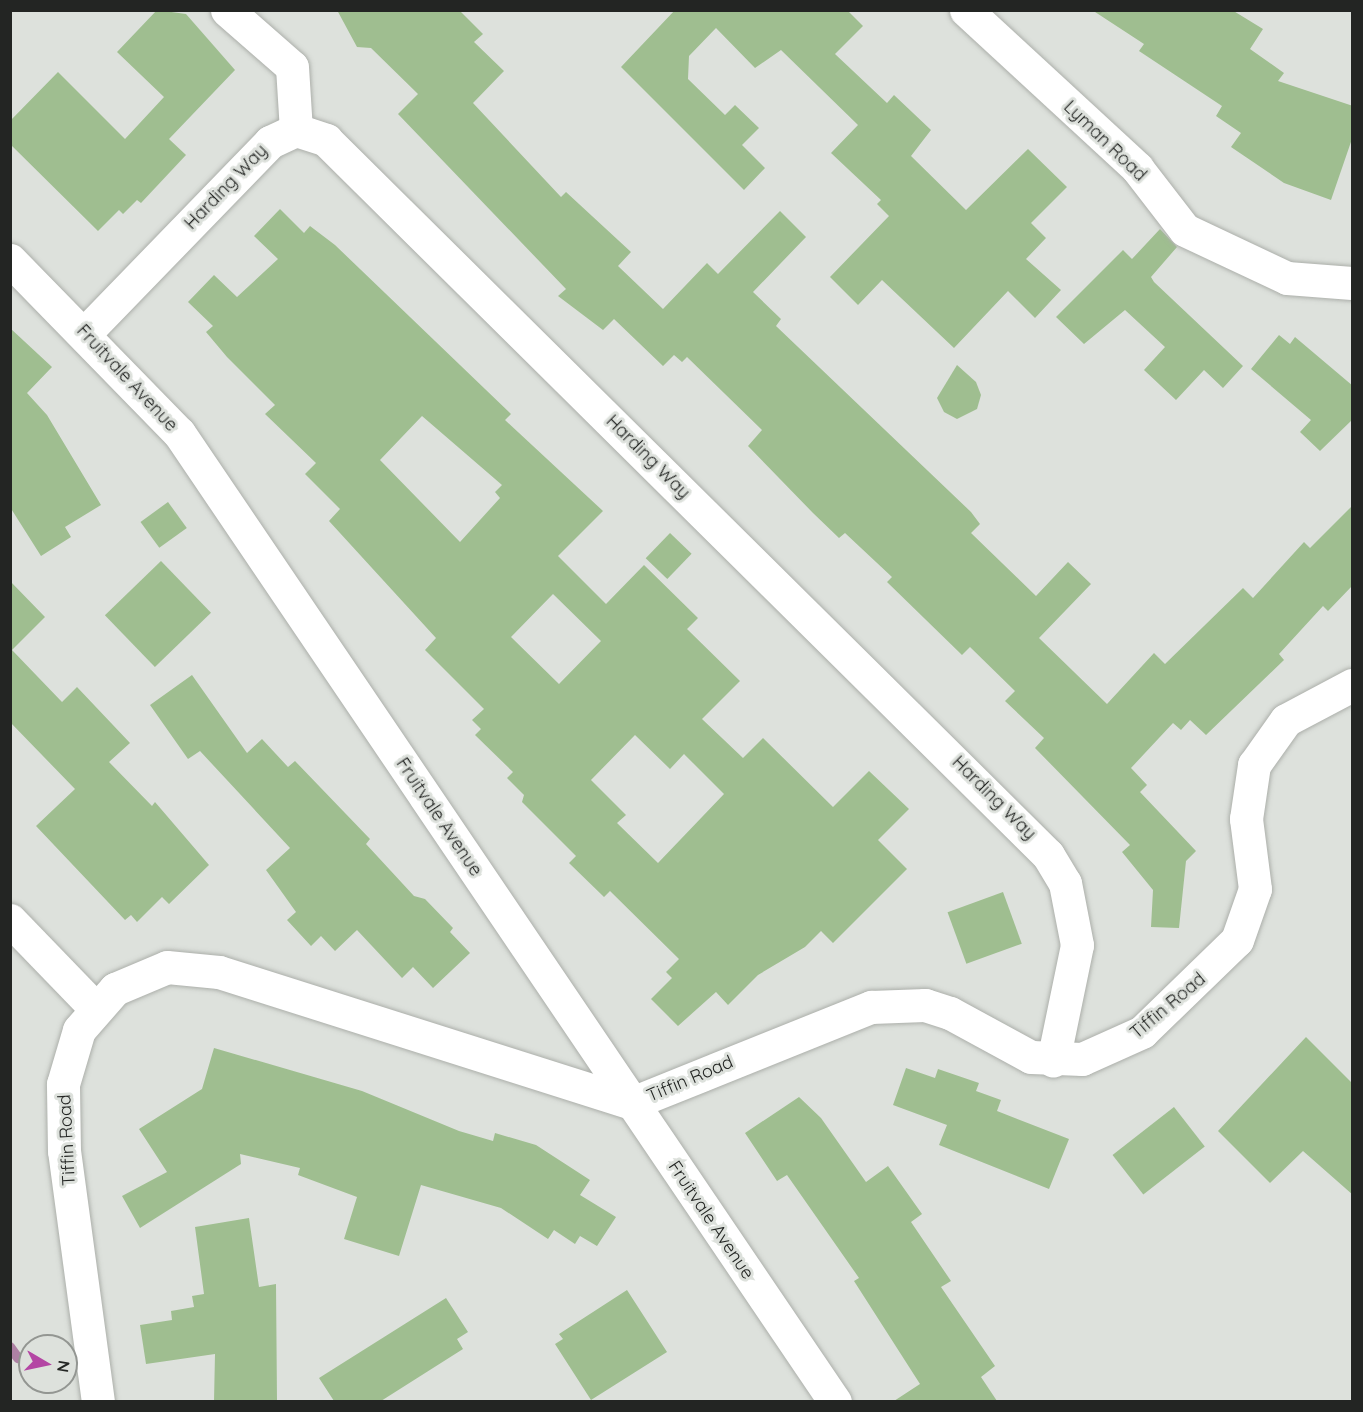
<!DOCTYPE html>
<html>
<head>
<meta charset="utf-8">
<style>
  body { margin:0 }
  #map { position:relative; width:1363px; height:1412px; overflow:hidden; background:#dde1dc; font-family:Quicksand,sans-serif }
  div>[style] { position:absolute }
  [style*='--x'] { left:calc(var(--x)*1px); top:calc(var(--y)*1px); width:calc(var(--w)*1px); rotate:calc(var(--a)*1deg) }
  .stream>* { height:10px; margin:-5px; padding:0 5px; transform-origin:5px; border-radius:5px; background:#ad81a4 }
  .building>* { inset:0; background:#9fbe90; transform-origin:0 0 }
  .roads { filter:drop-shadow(0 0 2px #acafaa) drop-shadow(0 0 2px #acafaa) }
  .minor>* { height:33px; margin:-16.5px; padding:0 16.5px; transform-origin:16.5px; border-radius:16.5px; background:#fff }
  span { translate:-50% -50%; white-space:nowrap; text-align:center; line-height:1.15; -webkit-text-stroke:6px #dde1dc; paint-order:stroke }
  .street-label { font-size:18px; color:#232523 }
  .frame { position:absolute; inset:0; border:12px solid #232523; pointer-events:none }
  .north { position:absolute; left:18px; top:1334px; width:60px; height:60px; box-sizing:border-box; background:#dde1dc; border:2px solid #939692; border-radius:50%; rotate:99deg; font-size:16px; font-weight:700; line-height:24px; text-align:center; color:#232523 }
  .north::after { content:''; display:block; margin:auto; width:21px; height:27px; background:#b446a4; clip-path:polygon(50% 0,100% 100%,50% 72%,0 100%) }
</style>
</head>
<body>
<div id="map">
  <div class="stream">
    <div style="--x:10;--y:1347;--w:14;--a:54"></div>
  </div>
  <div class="building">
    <div style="clip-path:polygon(157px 10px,186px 14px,235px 70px,169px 139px,186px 155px,141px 203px,137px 200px,123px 214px,119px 210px,98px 231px,10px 144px,10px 121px,58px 72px,125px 139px,164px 97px,117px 52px)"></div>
    <div style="clip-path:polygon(337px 10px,459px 10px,483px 34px,474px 42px,504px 71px,473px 103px,561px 197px,566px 192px,631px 252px,618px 266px,663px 309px,707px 263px,718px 274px,780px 211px,806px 237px,753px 292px,781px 319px,776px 326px,971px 512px,980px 524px,971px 533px,1036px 596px,1068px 562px,1091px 584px,1039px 638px,1107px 704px,1154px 653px,1165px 664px,1243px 588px,1253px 598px,1304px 542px,1310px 548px,1353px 505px,1353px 585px,1328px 611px,1323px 606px,1279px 654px,1284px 660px,1206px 735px,1190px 720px,1181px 730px,1173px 723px,1131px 768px,1147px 785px,1140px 792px,1196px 851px,1186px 861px,1179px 928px,1151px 927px,1153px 890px,1122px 852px,1130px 845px,1035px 748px,1044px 738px,1005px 701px,1015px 691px,970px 647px,962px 655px,887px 582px,892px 577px,845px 533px,839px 538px,813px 513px,748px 446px,762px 430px,687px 357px,682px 362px,674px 355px,663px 366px,614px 319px,603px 330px,558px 296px,566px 289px,398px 114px,418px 94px,371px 48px,357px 47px)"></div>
    <div style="clip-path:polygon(675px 10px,847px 10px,863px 26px,835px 54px,887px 103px,894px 95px,931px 130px,911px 156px,966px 210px,1028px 149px,1067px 187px,1031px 223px,1046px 238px,1026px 259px,1061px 290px,1035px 318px,1008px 291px,954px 348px,882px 280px,858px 305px,830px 277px,889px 216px,877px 204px,881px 200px,831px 153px,858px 125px,781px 50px,755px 68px,716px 28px,689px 56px,688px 79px,725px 115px,735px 105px,759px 128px,742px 145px,765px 168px,744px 190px,621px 67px)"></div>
    <div style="clip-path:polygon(1092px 10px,1232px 10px,1263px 29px,1250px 49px,1284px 73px,1278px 81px,1353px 106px,1353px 136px,1331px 200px,1284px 183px,1231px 147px,1241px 133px,1216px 116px,1222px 106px,1139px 51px,1144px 44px)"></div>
    <div style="clip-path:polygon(evenodd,280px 209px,304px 233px,310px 226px,335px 245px,511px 414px,505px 420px,603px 511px,558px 556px,606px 604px,644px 565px,698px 618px,687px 629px,740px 681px,702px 719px,743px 758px,763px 738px,833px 807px,869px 771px,909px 809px,878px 840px,907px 869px,833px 943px,821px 931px,805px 947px,758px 975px,728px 1005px,716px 992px,678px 1026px,651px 999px,672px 978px,666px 972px,679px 959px,610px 891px,604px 897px,569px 863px,576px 856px,522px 802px,524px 795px,507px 778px,513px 772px,475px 735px,481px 729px,472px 720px,484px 709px,425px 650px,436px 638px,329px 521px,340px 509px,305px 474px,316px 463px,265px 414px,275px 405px,227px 357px,206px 332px,213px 326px,188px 302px,214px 275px,237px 297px,278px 259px,254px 236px,280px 209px,422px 416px,502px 485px,495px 492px,500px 498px,460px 542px,380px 460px,422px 416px,280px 209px,553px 594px,601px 641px,559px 684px,511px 637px,553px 594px,280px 209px,635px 735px,670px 769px,684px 754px,724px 794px,658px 863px,617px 823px,626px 815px,591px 780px,635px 735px)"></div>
    <div style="clip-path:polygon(1160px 229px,1177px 247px,1151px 277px,1154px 282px,1243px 366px,1223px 388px,1204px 370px,1176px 400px,1144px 370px,1165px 347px,1125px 310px,1084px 344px,1056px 317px,1123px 250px,1132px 259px)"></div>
    <div style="clip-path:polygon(10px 328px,52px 367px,27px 393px,47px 415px,101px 505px,65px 527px,71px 537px,41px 556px,10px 507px)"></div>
    <div style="clip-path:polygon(1279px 335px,1290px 344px,1295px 337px,1353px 386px,1353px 419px,1320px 451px,1300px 432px,1311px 420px,1251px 369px)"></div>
    <div style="clip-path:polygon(957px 365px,976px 382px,981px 395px,977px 409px,957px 419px,944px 412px,937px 398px)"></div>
    <div style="left:168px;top:502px;width:32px;height:34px;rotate:54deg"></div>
    <div style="left:670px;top:533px;width:30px;height:35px;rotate:44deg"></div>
    <div style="left:161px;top:561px;width:72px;height:78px;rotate:46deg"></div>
    <div style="clip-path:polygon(10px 581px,45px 617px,12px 650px,62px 702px,77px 687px,130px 743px,109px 762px,152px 806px,155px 802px,209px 865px,169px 904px,162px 897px,137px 922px,131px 915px,125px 920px,36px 826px,75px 789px,10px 722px)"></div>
    <div style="clip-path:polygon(192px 675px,247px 753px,262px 739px,288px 767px,295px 761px,370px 839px,366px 844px,414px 896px,425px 899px,453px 928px,450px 932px,470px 953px,433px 988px,413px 967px,402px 978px,357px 930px,335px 951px,321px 936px,311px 946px,287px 920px,296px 912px,266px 870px,290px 848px,200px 751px,188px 759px,150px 705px)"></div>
    <div style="left:1003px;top:892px;width:55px;height:59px;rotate:70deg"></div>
    <div style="clip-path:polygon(1306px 1037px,1353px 1084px,1353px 1195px,1303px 1151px,1270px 1183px,1218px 1131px)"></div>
    <div style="clip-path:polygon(214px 1048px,362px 1091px,459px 1131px,493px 1141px,495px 1133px,536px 1145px,590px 1180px,580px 1195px,616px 1217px,597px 1246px,580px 1236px,575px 1244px,554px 1230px,548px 1239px,501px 1208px,421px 1185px,399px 1256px,344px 1239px,357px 1197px,298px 1175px,300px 1168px,240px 1154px,241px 1164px,140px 1228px,122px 1196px,167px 1172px,139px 1129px,202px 1089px)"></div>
    <div style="clip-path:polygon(906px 1068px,935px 1078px,938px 1069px,979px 1083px,976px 1091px,1001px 1100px,997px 1111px,1069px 1139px,1049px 1189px,939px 1145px,947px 1125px,893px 1105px)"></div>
    <div style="clip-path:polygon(799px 1097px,821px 1118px,866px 1182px,888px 1166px,922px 1214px,911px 1222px,951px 1281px,941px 1287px,995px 1366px,981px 1377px,997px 1401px,894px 1401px,920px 1384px,854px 1281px,859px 1278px,787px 1175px,777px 1181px,745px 1133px)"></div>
    <div style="left:1174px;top:1107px;width:50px;height:78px;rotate:52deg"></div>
    <div style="clip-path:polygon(249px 1218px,259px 1287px,276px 1284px,277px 1401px,214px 1401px,215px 1354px,146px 1364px,140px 1325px,172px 1320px,171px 1311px,194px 1307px,192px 1296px,204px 1294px,195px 1227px)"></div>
    <div style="clip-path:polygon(627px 1290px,667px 1352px,591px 1400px,555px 1344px,563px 1339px,559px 1334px)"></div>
    <div style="clip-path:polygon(446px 1298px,468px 1332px,457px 1339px,463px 1349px,381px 1401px,334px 1401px,319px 1378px)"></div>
  </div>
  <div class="roads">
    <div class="minor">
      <div style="--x:227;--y:10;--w:86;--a:41.2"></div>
      <div style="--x:292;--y:67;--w:63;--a:86.4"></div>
      <div style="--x:966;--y:10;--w:233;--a:42.7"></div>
      <div style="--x:1137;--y:168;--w:78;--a:52.3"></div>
      <div style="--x:1185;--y:230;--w:113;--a:25.2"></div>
      <div style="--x:1287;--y:278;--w:65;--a:4.4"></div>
      <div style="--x:10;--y:260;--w:242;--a:45.7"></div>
      <div style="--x:179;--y:433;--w:1170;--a:55.9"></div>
      <div style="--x:85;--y:333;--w:266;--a:-45.9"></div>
      <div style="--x:270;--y:142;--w:29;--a:-25"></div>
      <div style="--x:296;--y:130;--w:32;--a:18"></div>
      <div style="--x:326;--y:140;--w:1016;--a:44.72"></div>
      <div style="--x:1048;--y:855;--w:33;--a:59"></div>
      <div style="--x:1065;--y:883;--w:63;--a:79"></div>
      <div style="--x:1077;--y:945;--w:118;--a:101.7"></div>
      <div style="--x:10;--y:920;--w:121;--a:46"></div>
      <div style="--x:98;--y:1402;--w:253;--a:-97.7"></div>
      <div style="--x:64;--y:1151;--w:67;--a:-90.9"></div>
      <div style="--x:63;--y:1084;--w:56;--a:-73.5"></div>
      <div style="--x:79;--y:1030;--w:55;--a:-48.7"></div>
      <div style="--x:115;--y:989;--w:56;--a:-22.9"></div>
      <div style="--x:167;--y:967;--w:52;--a:5.5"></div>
      <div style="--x:219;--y:972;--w:433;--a:17.6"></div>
      <div style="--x:632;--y:1103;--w:258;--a:-21.9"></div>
      <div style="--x:871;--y:1007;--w:54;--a:-2.1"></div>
      <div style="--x:925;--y:1005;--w:26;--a:18"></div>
      <div style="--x:950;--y:1013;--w:92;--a:28.5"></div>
      <div style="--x:1031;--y:1057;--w:51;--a:2.2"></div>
      <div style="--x:1082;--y:1059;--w:66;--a:-24.2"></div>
      <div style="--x:1142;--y:1032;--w:132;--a:-44.1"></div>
      <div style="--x:1237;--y:940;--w:54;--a:-70.6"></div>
      <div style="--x:1255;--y:889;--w:71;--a:-97.3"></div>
      <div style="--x:1246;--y:819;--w:55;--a:-81.6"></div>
      <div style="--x:1254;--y:765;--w:55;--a:-54.6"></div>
      <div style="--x:1286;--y:720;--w:75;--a:-27.9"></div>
    </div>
  </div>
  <div class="street-label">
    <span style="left:1105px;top:141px;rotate:44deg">Lyman Road</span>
    <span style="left:226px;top:187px;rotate:-46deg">Harding Way</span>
    <span style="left:127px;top:378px;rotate:47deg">Fruitvale Avenue</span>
    <span style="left:648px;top:457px;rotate:45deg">Harding Way</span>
    <span style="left:994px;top:798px;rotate:45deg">Harding Way</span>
    <span style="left:439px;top:817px;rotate:56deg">Fruitvale Avenue</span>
    <span style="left:1168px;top:1006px;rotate:-40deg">Tiffin Road</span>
    <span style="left:690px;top:1079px;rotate:-23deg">Tiffin Road</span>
    <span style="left:67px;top:1140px;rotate:-93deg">Tiffin Road</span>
    <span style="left:711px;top:1220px;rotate:56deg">Fruitvale Avenue</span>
  </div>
  <div class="frame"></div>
  <div class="north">N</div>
</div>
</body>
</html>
